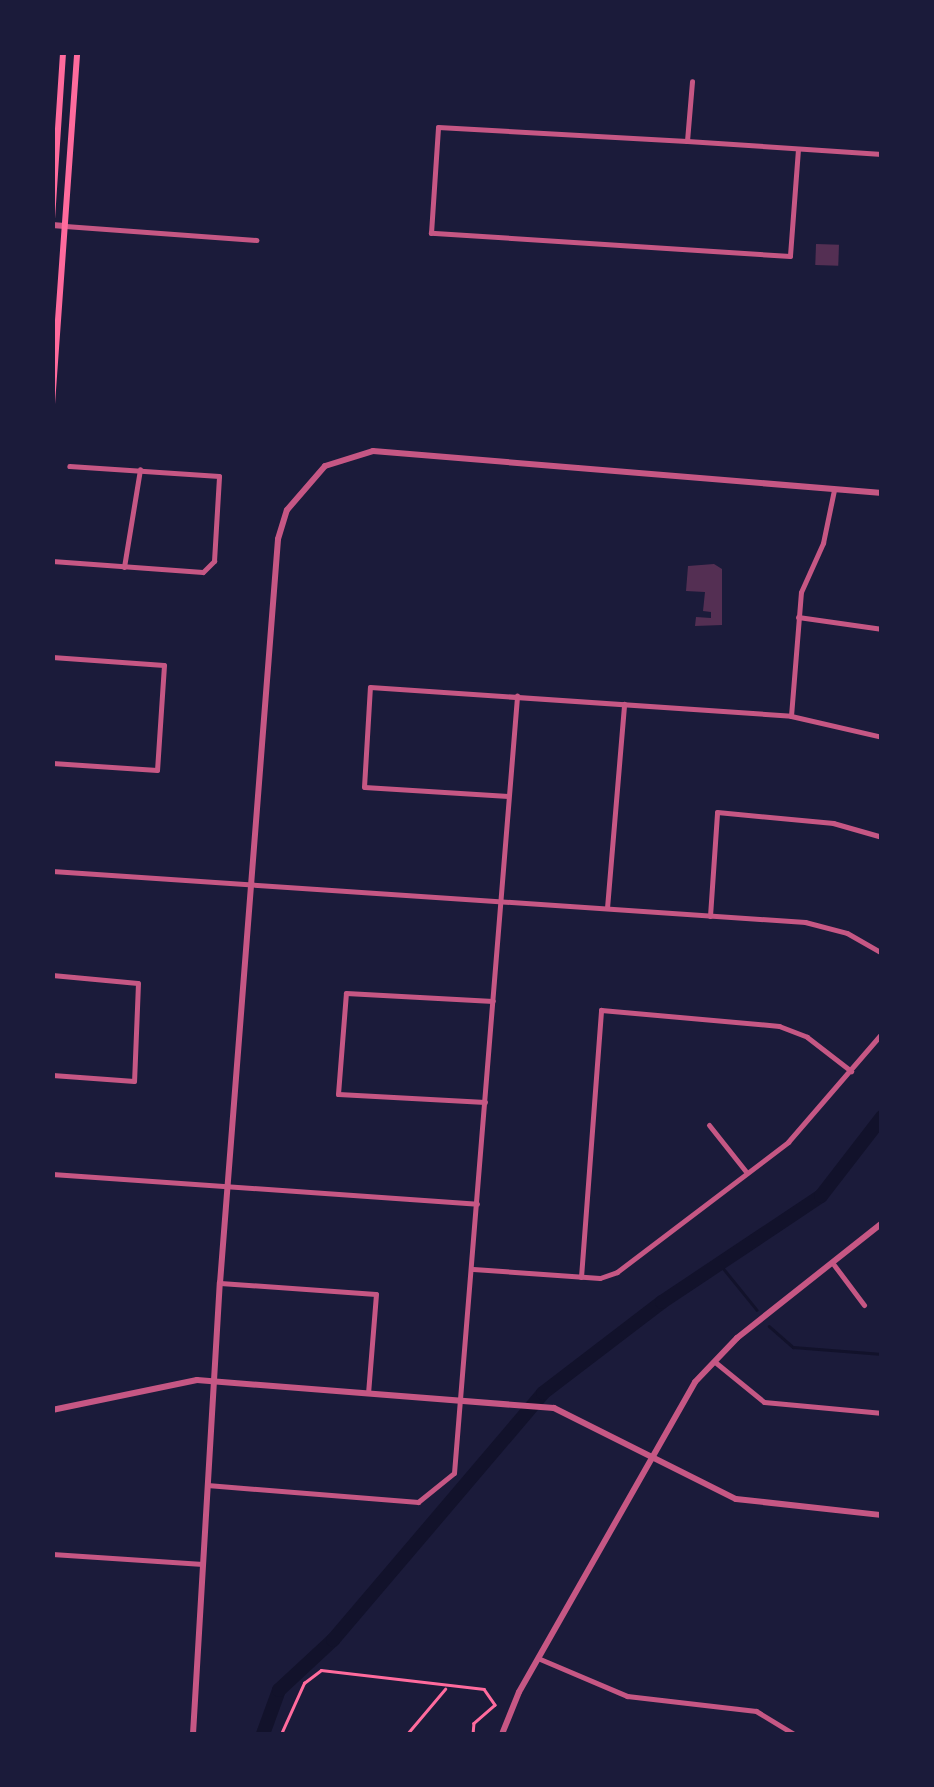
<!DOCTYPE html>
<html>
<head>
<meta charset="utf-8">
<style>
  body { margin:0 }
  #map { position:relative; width:934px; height:1787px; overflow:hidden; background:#1b1b3a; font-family:"Nunito Sans",sans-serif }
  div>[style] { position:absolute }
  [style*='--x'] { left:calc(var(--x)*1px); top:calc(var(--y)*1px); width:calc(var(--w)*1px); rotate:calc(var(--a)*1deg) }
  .stream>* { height:2.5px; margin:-1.25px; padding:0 1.25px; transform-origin:1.25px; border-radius:1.25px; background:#12122b }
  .river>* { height:14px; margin:-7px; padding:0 7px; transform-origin:7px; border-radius:7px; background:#12122b }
  .building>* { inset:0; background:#542f53; transform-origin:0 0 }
  .path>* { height:2.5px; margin:-1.25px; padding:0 1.25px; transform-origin:1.25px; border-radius:1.25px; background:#ff6b9d }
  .minor>* { height:5px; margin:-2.5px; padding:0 2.5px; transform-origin:2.5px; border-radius:2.5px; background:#c65784 }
  .tertiary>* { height:6px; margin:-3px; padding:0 3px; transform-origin:3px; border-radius:3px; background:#c65784 }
  .secondary>* { height:6px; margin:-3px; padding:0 3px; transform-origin:3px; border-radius:3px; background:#ff6b9d }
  span { translate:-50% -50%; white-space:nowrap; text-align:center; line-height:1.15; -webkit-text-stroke:9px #1b1b3a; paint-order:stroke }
  .frame { position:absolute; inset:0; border:55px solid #1b1b3a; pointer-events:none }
</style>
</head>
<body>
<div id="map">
  <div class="stream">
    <div style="--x:719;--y:1263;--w:60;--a:51"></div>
    <div style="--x:769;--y:1326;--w:32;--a:41"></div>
    <div style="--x:793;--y:1347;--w:89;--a:4.5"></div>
  </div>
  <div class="river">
    <div style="--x:263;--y:1734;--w:47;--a:-70"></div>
    <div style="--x:279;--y:1690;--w:74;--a:-42.8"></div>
    <div style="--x:333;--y:1640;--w:324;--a:-49.6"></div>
    <div style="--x:543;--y:1393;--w:150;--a:-37.4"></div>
    <div style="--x:662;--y:1302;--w:191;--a:-33.7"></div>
    <div style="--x:821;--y:1196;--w:100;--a:-52.3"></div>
  </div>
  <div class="building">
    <div style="left:816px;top:244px;width:23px;height:21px;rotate:2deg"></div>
    <div style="clip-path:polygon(714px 564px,722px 569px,722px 625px,695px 626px,696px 617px,711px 618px,711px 612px,703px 611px,705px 592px,686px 591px,688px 566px)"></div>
  </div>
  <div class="path">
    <div style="--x:281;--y:1734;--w:56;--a:-65.7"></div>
    <div style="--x:304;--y:1683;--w:21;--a:-37"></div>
    <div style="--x:321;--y:1670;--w:164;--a:6.6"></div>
    <div style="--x:484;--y:1689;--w:19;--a:55"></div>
    <div style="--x:495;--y:1705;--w:28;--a:139"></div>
    <div style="--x:474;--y:1723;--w:11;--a:95"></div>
    <div style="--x:407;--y:1734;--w:59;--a:-49.8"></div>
  </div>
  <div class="minor">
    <div style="--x:687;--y:141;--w:60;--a:-85.2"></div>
    <div style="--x:798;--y:149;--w:107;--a:94.3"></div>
    <div style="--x:790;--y:256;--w:360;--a:-176.3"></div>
    <div style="--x:431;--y:233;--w:106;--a:-86.2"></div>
    <div style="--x:438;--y:127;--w:249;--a:3.2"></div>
    <div style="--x:687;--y:141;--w:195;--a:3.8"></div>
    <div style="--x:65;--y:226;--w:192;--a:4.2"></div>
    <div style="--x:52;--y:561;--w:151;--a:4.2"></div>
    <div style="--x:203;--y:572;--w:16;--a:-45"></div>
    <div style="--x:214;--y:561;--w:85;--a:-86.6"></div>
    <div style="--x:219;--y:476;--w:150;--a:-176.2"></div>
    <div style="--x:124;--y:567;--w:99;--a:-80.7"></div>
    <div style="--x:798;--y:617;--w:85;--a:8.1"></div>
    <div style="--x:52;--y:657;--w:112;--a:4.1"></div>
    <div style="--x:164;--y:665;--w:105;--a:93.8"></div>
    <div style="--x:157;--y:770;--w:105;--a:-176.2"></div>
    <div style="--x:791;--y:716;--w:124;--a:-85.4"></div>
    <div style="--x:801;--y:592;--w:54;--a:-65.8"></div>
    <div style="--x:823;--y:543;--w:54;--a:-78.3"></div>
    <div style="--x:508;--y:796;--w:144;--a:-176.4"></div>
    <div style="--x:364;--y:787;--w:100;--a:-86.6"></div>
    <div style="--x:370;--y:687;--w:422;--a:3.9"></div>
    <div style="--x:791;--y:716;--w:93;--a:13"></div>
    <div style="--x:52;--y:871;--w:755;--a:3.87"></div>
    <div style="--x:805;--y:922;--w:43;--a:14.7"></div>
    <div style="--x:847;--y:933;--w:40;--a:29.7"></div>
    <div style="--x:607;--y:908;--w:205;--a:-85.2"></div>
    <div style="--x:710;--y:916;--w:104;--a:-86.1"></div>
    <div style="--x:717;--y:812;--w:117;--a:5.4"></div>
    <div style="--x:833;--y:823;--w:51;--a:15.9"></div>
    <div style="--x:52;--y:975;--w:86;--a:5.3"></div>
    <div style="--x:138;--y:983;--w:98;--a:92.3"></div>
    <div style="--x:134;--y:1081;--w:82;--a:-175.8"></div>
    <div style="--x:485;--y:1102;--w:147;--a:-176.9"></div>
    <div style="--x:338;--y:1094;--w:101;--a:-85.5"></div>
    <div style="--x:346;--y:993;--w:147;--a:3.1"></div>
    <div style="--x:709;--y:1125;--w:61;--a:51.6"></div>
    <div style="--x:52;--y:1174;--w:426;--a:4"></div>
    <div style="--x:834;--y:1265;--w:50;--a:53.1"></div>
    <div style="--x:473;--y:1269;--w:127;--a:4.1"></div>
    <div style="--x:600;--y:1278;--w:18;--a:-19"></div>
    <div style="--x:617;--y:1272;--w:215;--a:-37.2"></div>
    <div style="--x:788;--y:1142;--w:144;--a:-49.2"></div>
    <div style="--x:581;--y:1277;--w:268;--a:-85.7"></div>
    <div style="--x:601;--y:1010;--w:179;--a:5.1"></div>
    <div style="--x:779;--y:1026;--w:30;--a:21"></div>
    <div style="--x:807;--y:1037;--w:56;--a:37.7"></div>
    <div style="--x:220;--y:1283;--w:156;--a:4"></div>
    <div style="--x:376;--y:1294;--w:99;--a:94.6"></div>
    <div style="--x:715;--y:1362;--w:63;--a:39.2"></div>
    <div style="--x:764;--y:1402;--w:119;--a:5.3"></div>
    <div style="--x:207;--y:1485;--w:212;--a:4.6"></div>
    <div style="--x:418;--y:1502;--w:46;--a:-38.9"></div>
    <div style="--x:454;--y:1473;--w:780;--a:-85.36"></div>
    <div style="--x:52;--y:1554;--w:151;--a:3.8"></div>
    <div style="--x:540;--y:1659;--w:95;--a:23"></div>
    <div style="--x:627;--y:1696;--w:130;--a:6.6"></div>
    <div style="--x:756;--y:1711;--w:44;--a:31.2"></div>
  </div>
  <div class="tertiary">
    <div style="--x:52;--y:225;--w:13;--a:4"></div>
    <div style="--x:52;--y:1410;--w:148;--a:-11.7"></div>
    <div style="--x:197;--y:1380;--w:358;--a:4.5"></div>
    <div style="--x:554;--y:1408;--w:203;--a:26.6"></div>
    <div style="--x:736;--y:1499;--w:147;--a:6.3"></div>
    <div style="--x:193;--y:1734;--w:452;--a:-86.6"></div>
    <div style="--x:220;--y:1283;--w:746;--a:-85.54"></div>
    <div style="--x:278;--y:539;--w:30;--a:-73"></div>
    <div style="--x:287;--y:510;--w:58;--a:-49.2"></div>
    <div style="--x:325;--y:466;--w:50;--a:-17.4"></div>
    <div style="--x:373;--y:451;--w:511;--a:4.72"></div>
    <div style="--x:502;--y:1734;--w:45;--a:-68"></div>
    <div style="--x:519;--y:1692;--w:356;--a:-60.4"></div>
    <div style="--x:695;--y:1382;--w:61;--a:-46.3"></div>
    <div style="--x:737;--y:1338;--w:185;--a:-38.4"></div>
  </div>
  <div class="secondary">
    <div style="--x:52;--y:219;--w:167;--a:-86.2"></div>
    <div style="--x:52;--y:404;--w:353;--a:-85.9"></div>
  </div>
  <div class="frame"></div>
</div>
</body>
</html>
